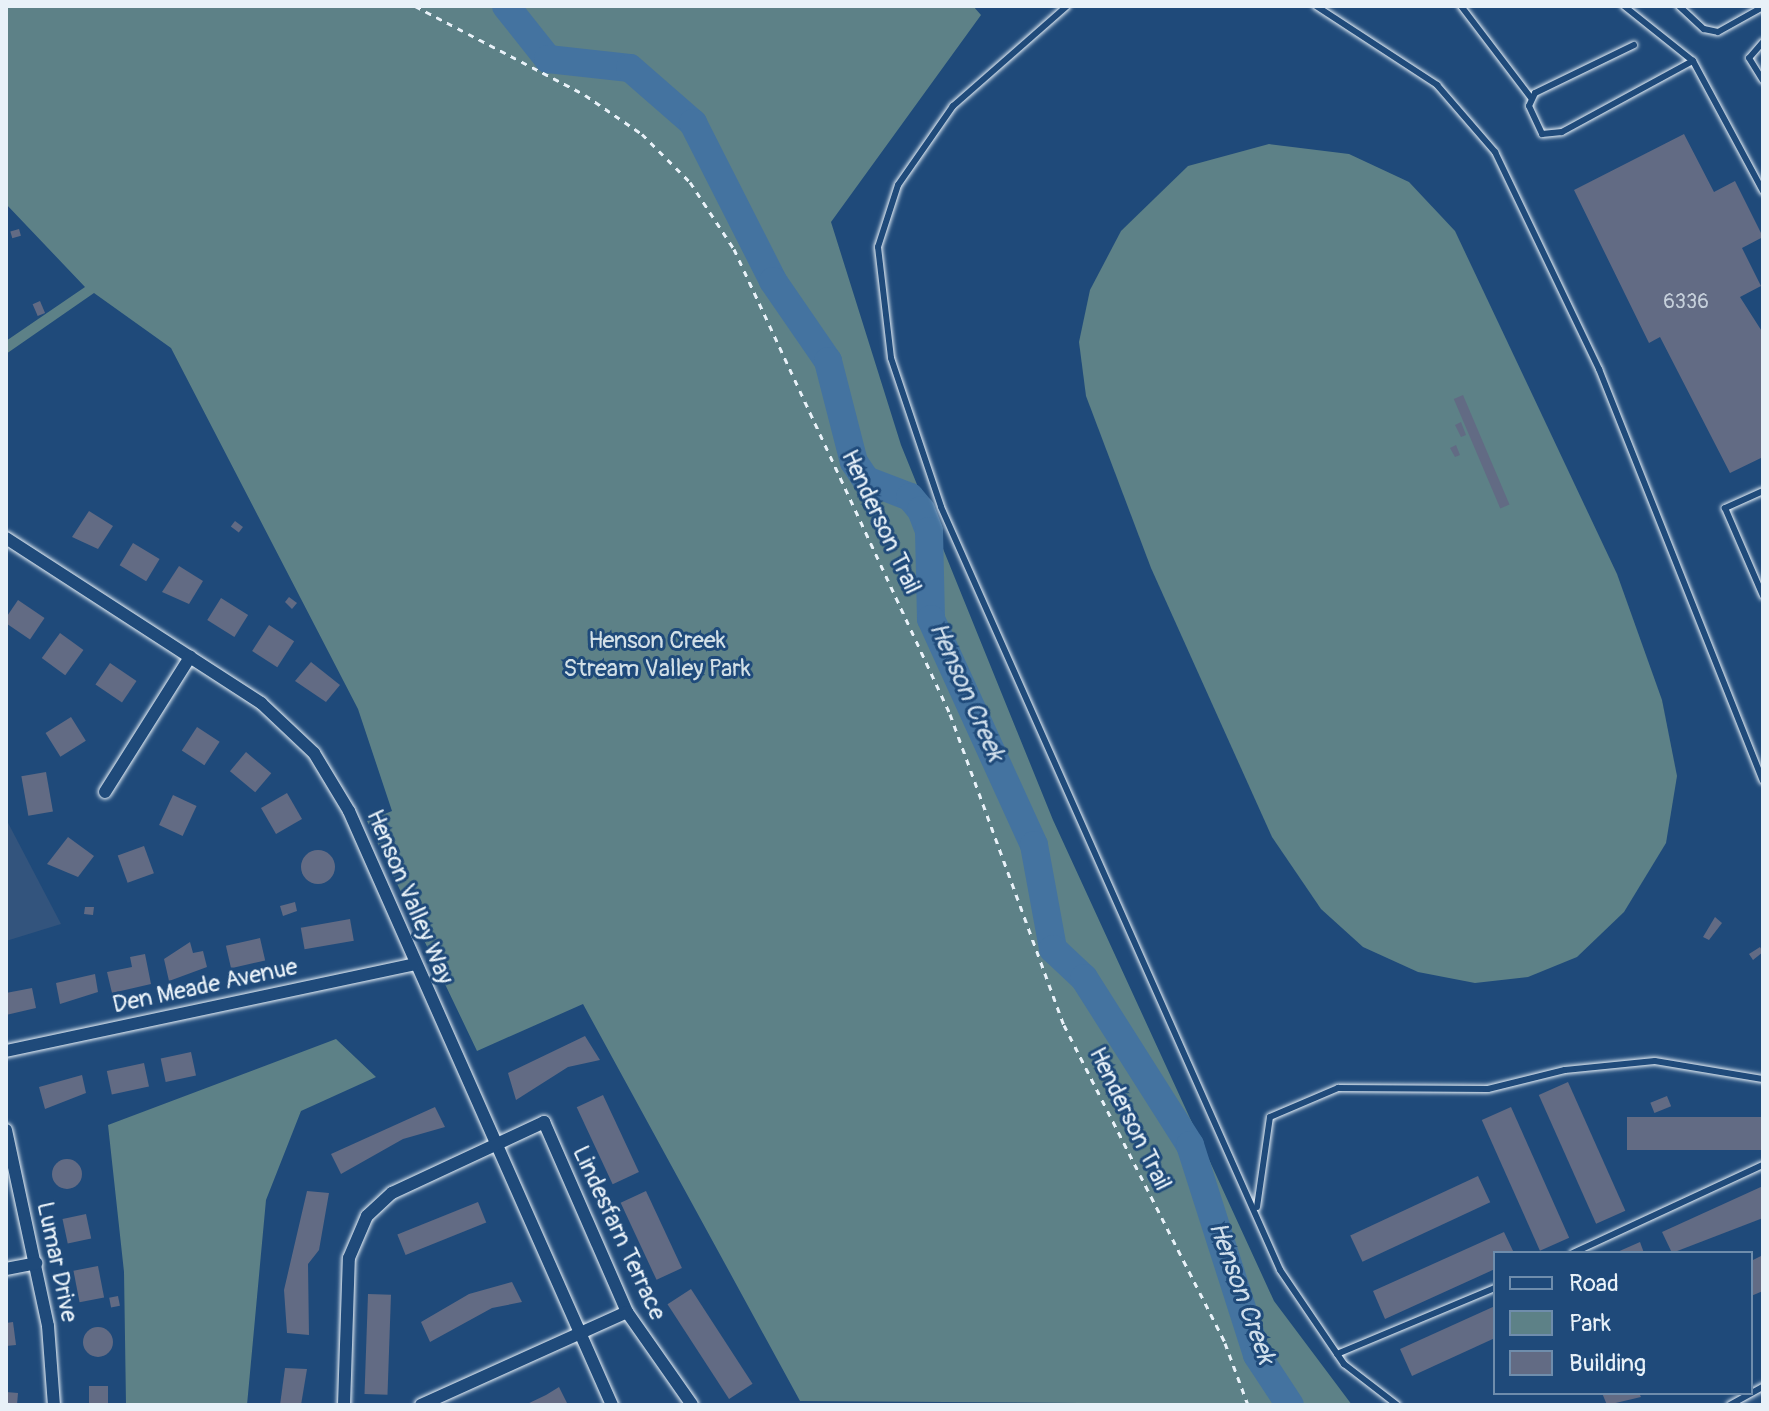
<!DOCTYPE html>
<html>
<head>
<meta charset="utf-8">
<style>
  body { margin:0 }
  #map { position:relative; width:1769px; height:1411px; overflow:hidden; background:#1f4a7a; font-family:Pangolin,sans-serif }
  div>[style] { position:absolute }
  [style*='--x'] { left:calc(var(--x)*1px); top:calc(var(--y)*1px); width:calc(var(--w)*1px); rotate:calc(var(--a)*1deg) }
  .built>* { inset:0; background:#33547d }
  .green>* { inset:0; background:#5d8187 }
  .river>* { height:28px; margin:-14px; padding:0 14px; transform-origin:14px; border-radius:14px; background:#4473a0 }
  .building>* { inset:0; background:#626b84; transform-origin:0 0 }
  .round { border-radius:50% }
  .path>* { height:3px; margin-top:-1.5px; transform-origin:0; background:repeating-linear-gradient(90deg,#e8f1f8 0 6px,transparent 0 12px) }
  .roads { filter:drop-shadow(0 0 2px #e8f1f8) drop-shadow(0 0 2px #e8f1f8) }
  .service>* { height:6px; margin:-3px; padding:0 3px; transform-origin:3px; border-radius:3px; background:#1f4a7a }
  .minor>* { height:12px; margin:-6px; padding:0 6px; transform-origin:6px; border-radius:6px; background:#1f4a7a }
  span { translate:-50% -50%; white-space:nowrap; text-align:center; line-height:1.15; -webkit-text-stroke:6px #1f4a7a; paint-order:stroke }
  .number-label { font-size:20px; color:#c6d0db }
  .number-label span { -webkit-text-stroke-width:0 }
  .street-label { font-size:24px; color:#e8f1f8 }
  .park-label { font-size:24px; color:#d3e0e7 }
  .water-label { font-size:26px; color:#cfdeeb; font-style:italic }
  .frame { position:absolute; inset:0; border:8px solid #e8f1f8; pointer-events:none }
  .legend { position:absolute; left:1493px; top:1251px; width:260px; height:144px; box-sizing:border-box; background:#1f4a7a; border:2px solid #6f8dac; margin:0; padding:10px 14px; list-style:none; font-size:24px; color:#e8f1f8 }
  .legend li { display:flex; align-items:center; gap:16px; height:40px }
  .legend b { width:40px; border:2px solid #6f8dac }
</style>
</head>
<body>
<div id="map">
  <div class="built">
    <div style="clip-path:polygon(6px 819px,61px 924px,6px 941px)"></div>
  </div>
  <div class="green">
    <div style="clip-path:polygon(6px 6px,973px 6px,981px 15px,831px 222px,901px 445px,1053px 820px,1274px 1301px,1352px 1405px,800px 1401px,583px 1004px,477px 1051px,367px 821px,392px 811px,358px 709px,171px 348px,94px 293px,6px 354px,6px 341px,85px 287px,6px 204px)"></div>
    <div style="clip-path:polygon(1269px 144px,1349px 154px,1409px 182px,1455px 231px,1617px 574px,1662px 700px,1677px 776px,1666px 843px,1624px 912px,1577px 957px,1528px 977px,1475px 983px,1418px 972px,1363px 947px,1321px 909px,1272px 837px,1151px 568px,1086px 396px,1079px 342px,1090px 290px,1121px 231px,1188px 166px)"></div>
    <div style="clip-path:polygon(336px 1039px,376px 1077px,301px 1111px,266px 1200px,247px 1405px,126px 1405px,124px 1272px,108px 1125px)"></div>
  </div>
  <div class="river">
    <div style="--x:506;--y:6;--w:68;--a:51.6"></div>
    <div style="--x:548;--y:59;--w:82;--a:6.3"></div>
    <div style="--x:630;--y:68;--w:84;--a:41.1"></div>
    <div style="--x:693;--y:123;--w:177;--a:63.1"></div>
    <div style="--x:773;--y:281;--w:97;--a:55.5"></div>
    <div style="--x:828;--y:361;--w:104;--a:75.6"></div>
    <div style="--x:854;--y:462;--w:22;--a:56"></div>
    <div style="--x:866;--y:480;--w:47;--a:21.1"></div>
    <div style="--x:910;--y:497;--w:17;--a:50"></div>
    <div style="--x:921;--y:510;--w:22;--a:69"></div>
    <div style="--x:929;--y:531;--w:88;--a:88.7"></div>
    <div style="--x:931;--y:619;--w:248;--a:65.5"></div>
    <div style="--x:1034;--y:845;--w:106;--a:79.6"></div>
    <div style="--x:1053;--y:949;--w:42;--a:43.1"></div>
    <div style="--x:1084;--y:978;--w:198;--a:57.6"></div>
    <div style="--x:1190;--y:1145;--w:220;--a:72.3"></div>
    <div style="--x:1257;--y:1355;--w:60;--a:56.6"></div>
  </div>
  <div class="building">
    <div style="clip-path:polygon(1684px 134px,1714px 192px,1735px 181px,1763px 237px,1742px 248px,1761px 286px,1740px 297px,1763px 333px,1763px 457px,1730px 473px,1660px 337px,1649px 343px,1574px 190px)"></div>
    <div style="left:19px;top:229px;width:7px;height:9px;rotate:74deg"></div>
    <div style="left:40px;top:301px;width:13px;height:8px;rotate:67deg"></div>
    <div style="left:1463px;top:395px;width:119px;height:10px;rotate:67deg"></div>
    <div style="clip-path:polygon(1461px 422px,1466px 435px,1461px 437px,1455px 425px)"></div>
    <div style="clip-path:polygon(1456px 445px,1460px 455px,1455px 457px,1450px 448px)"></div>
    <div style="clip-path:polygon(89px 511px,113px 526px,98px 549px,72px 537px)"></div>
    <div style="left:235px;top:521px;width:10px;height:7px;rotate:37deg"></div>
    <div style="left:133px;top:543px;width:31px;height:26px;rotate:31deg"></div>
    <div style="clip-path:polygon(179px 566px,203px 581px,189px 604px,162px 592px)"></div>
    <div style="clip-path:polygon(289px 597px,297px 603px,292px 609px,285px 602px)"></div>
    <div style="left:221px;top:598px;width:32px;height:26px;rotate:32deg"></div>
    <div style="left:18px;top:600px;width:32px;height:26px;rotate:34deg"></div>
    <div style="left:269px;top:625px;width:30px;height:31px;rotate:33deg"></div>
    <div style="left:60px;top:633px;width:29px;height:31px;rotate:36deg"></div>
    <div style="clip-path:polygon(311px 662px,340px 685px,326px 702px,295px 681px)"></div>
    <div style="left:110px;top:663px;width:32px;height:26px;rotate:34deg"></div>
    <div style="left:71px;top:717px;width:28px;height:30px;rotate:58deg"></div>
    <div style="left:197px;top:727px;width:27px;height:28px;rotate:33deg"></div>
    <div style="left:246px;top:752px;width:33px;height:25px;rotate:40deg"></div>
    <div style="left:46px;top:772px;width:40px;height:25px;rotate:80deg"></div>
    <div style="left:287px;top:793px;width:30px;height:30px;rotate:60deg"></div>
    <div style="left:173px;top:795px;width:26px;height:33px;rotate:25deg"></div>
    <div style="clip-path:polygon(68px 837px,94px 856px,78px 877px,47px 864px)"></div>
    <div style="left:144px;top:846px;width:29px;height:28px;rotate:70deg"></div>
    <div class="round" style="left:301px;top:850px;width:34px;height:34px"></div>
    <div style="clip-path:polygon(295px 902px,297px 911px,283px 916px,280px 906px)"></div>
    <div style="clip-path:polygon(85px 907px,94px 907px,93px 915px,84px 914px)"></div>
    <div style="clip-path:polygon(1715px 917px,1722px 923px,1709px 940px,1703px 937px)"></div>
    <div style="left:350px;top:919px;width:22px;height:50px;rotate:80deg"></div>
    <div style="left:260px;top:938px;width:23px;height:35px;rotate:77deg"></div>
    <div style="clip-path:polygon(190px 942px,193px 953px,203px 951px,207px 967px,169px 981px,164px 959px)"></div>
    <div style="clip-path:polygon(1760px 947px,1763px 952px,1753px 960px,1749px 954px)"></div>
    <div style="clip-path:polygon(145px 954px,151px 984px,112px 993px,107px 972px,132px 967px,130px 957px)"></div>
    <div style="clip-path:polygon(95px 974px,98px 992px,60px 1004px,56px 983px)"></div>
    <div style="clip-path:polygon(32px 988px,36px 1008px,6px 1015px,6px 993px)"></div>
    <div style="clip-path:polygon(585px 1036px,600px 1060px,568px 1067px,516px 1100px,508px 1073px)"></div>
    <div style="left:191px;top:1052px;width:24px;height:31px;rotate:78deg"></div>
    <div style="left:144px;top:1063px;width:24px;height:38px;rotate:78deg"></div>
    <div style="clip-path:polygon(82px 1075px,86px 1093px,45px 1109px,39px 1087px)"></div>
    <div style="left:1568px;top:1082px;width:141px;height:32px;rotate:66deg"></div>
    <div style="left:603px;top:1095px;width:85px;height:29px;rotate:65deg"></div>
    <div style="left:1667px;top:1096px;width:11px;height:18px;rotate:68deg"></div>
    <div style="clip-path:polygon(435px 1107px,445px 1127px,403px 1139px,341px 1174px,331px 1154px)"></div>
    <div style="left:1511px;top:1107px;width:143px;height:32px;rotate:66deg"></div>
    <div style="left:1763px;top:1117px;width:33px;height:136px;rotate:90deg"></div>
    <div class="round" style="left:52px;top:1159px;width:30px;height:30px"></div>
    <div style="left:1478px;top:1176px;width:29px;height:141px;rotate:65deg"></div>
    <div style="clip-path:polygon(1763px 1186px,1763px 1218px,1672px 1253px,1662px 1232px)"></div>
    <div style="clip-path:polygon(307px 1191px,329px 1193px,319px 1250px,308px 1264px,309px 1335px,287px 1333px,284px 1290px)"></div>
    <div style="left:646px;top:1191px;width:85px;height:28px;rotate:65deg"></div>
    <div style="left:478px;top:1202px;width:22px;height:87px;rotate:68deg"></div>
    <div style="left:86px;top:1214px;width:25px;height:24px;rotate:78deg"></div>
    <div style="clip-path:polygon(1504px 1232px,1514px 1253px,1495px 1253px,1495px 1269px,1385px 1319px,1373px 1291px)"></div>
    <div style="clip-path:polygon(1640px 1242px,1644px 1253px,1615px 1253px)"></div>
    <div style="clip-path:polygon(1763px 1255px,1763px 1291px,1751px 1296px,1751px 1261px)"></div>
    <div style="left:98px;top:1266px;width:32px;height:25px;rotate:79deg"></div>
    <div style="clip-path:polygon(512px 1282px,522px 1302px,492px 1308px,430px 1342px,421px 1322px,469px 1294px)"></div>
    <div style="left:691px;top:1289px;width:113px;height:28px;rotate:57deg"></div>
    <div style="left:368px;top:1294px;width:23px;height:100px;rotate:2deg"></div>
    <div style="left:118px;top:1296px;width:10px;height:9px;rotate:79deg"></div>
    <div style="clip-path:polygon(1495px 1306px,1495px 1338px,1412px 1376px,1400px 1349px)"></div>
    <div style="clip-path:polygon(13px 1322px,16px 1345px,6px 1346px,6px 1323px)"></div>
    <div class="round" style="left:83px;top:1327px;width:30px;height:30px"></div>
    <div style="clip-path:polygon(285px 1368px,307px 1369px,301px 1405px,280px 1405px)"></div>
    <div style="left:89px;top:1386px;width:19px;height:19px"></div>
    <div style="clip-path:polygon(559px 1387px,568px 1405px,525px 1405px,546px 1395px)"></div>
    <div style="clip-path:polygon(6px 1392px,18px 1393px,17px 1405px,6px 1405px)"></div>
    <div style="clip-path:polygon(1602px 1393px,1639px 1393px,1641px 1397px,1607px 1405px)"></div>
  </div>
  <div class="path">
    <div style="--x:415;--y:6;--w:192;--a:27.6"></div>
    <div style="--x:585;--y:95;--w:69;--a:34.4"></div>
    <div style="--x:642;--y:134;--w:68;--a:45"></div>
    <div style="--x:690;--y:182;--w:80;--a:56.7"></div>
    <div style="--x:734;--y:249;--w:513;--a:65.08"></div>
    <div style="--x:950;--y:714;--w:331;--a:69.9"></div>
    <div style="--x:1064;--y:1025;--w:356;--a:63.1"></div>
    <div style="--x:1225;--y:1343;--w:66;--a:69.6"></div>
  </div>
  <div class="roads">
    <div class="service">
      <div style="--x:1067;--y:6;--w:152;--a:138.7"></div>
      <div style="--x:953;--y:106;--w:96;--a:124.8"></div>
      <div style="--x:898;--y:185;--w:65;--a:107.9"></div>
      <div style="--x:878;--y:247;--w:112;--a:83.3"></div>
      <div style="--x:891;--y:358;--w:157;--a:71.4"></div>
      <div style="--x:941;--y:507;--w:835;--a:66.04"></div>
      <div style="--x:1280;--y:1270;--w:114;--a:55.8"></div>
      <div style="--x:1344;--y:1364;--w:67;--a:37.7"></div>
      <div style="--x:1316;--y:6;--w:145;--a:33.1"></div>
      <div style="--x:1437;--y:85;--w:89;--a:49.1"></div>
      <div style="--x:1495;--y:152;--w:241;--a:64.4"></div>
      <div style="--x:1599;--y:369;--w:443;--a:68.3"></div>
      <div style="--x:1461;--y:6;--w:116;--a:52.7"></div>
      <div style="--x:1624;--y:6;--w:88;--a:38.6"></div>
      <div style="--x:1693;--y:61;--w:148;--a:61.7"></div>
      <div style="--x:1679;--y:6;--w:34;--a:43"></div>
      <div style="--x:1704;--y:29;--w:14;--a:12"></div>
      <div style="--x:1718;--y:32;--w:51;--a:-29.1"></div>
      <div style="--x:1763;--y:42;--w:21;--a:131"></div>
      <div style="--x:1749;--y:58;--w:26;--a:58"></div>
      <div style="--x:1634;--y:45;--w:110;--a:154.1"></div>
      <div style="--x:1535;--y:93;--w:14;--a:115"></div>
      <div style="--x:1529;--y:106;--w:31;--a:65"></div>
      <div style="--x:1542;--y:134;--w:20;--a:-6"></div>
      <div style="--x:1562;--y:132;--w:149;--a:-28.5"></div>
      <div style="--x:1763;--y:491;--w:42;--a:155.9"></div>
      <div style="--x:1725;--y:508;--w:96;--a:66.6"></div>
      <div style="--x:1257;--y:1207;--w:91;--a:-81.8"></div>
      <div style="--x:1270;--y:1117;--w:74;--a:-23.1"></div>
      <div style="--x:1338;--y:1088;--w:150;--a:0.4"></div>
      <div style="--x:1488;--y:1089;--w:79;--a:-13.9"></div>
      <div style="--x:1565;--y:1070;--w:90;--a:-5.7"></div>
      <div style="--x:1655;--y:1061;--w:109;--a:9.5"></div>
      <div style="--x:1573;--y:1253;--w:209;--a:-24.9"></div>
      <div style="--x:1337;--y:1354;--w:171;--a:-22.7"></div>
      <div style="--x:1730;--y:1405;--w:38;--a:-29"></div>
    </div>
    <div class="minor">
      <div style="--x:6;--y:538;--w:304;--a:32.9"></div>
      <div style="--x:261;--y:703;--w:73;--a:43.3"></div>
      <div style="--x:314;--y:753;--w:68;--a:58.9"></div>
      <div style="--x:349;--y:811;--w:650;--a:66.12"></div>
      <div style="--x:105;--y:792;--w:160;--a:-57.8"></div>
      <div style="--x:6;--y:1051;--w:417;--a:-12"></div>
      <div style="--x:6;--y:1130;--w:200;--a:77.9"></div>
      <div style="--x:48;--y:1326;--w:79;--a:85.7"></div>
      <div style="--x:6;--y:1269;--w:31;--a:-11"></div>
      <div style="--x:344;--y:1405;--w:147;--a:-88.1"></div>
      <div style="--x:349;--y:1258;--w:46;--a:-66.8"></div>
      <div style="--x:367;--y:1216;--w:34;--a:-43"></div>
      <div style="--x:392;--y:1193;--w:168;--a:-25"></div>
      <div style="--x:544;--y:1122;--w:207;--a:66.4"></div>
      <div style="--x:627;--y:1312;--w:113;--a:55"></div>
      <div style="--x:421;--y:1405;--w:226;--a:-24.3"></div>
    </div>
  </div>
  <div class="number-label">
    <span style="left:1686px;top:301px">6336</span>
  </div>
  <div class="street-label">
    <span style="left:881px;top:522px;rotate:65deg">Henderson Trail</span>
    <span style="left:410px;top:897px;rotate:67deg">Henson Valley Way</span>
    <span style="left:205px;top:986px;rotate:-12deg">Den Meade Avenue</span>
    <span style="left:1130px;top:1119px;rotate:64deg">Henderson Trail</span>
    <span style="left:619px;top:1233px;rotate:65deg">Lindesfarn Terrace</span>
    <span style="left:57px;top:1262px;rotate:78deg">Lumar Drive</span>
  </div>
  <div class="park-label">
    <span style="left:657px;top:655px">Henson Creek<br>Stream Valley Park</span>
  </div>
  <div class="water-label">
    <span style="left:966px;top:692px;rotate:66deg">Henson Creek</span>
    <span style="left:1241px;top:1293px;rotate:70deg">Henson Creek</span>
  </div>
  <div class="frame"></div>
  <ul class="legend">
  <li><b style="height:10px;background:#1f4a7a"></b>Road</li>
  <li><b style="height:22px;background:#5d8187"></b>Park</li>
  <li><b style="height:22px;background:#626b84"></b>Building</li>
  </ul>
</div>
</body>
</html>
